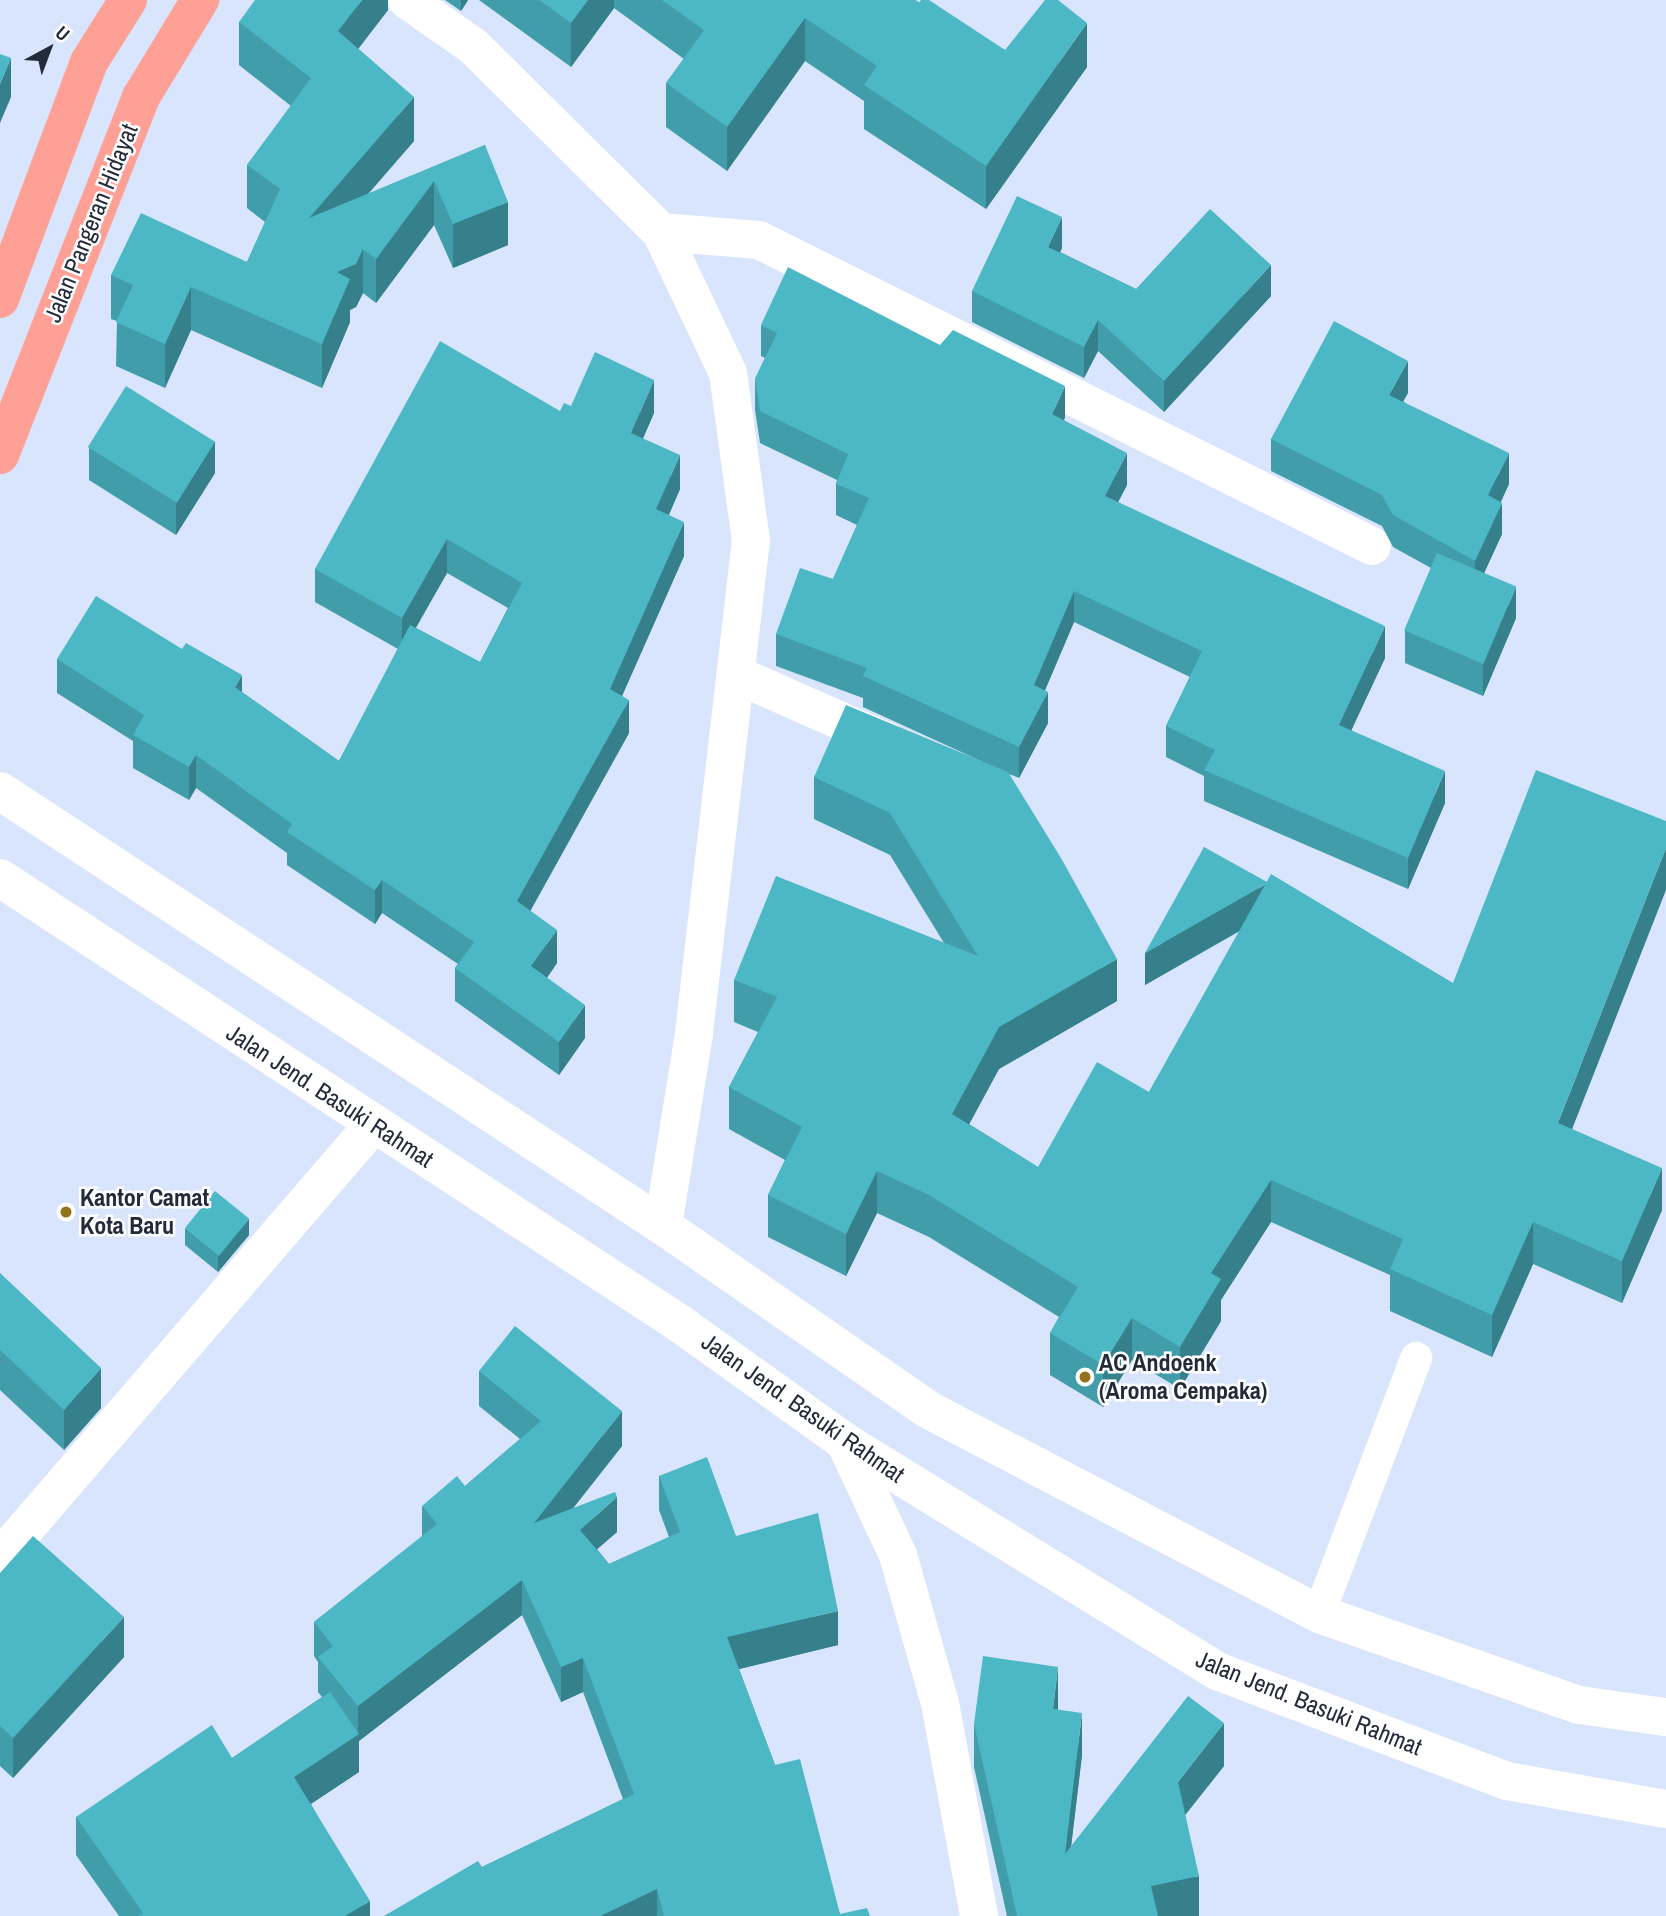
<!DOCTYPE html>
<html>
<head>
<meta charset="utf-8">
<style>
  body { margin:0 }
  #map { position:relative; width:1666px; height:1916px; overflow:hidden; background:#d9e4fd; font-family:"Archivo Narrow",sans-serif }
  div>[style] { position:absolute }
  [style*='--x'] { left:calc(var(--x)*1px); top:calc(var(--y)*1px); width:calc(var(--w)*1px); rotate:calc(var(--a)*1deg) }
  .lane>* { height:32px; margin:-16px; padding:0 16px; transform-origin:16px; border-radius:16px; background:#fff }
  .street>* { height:38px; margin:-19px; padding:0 19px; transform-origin:19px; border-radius:19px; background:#fff }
  .secondary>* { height:38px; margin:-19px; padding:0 19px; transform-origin:19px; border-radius:19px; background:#fff }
  .highway>* { height:38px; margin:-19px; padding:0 19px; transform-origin:19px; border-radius:19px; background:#fea095 }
  .wall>* { inset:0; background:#419da9 }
  .shaded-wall>* { inset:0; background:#35808a }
  .building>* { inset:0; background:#4cb7c5; transform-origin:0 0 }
  .dots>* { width:19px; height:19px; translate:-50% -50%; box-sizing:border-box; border:4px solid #fff; border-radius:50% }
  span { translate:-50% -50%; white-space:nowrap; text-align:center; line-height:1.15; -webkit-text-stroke:5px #fff; paint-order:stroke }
  .street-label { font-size:24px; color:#232a39 }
  .poi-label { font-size:24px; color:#232a39; font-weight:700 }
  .left { translate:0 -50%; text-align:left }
  .north { position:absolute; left:14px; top:14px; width:70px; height:70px; -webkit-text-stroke:5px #fff; paint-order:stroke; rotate:41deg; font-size:19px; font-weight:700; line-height:28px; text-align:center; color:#232a39 }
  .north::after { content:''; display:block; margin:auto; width:24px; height:32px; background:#232a39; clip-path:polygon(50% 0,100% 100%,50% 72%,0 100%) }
</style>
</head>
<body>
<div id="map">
  <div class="lane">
    <div style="--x:1319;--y:1614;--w:274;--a:-69.2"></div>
  </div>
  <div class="street">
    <div style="--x:407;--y:0;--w:80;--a:34.9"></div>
    <div style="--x:473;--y:46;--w:264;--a:44.7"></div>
    <div style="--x:661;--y:232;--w:156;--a:64.6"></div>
    <div style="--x:728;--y:373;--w:169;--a:82.2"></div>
    <div style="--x:751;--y:540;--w:497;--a:96.6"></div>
    <div style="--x:694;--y:1034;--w:194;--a:99.2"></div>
    <div style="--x:661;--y:232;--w:98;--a:4.7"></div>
    <div style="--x:759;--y:240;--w:685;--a:26.53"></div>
    <div style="--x:737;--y:675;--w:165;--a:23.9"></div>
    <div style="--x:845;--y:1442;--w:125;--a:64.9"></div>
    <div style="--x:898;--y:1555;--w:154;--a:74.2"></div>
    <div style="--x:940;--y:1703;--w:217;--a:79.6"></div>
    <div style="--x:0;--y:1558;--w:572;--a:-49.26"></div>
  </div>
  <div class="secondary">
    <div style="--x:0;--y:791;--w:793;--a:33.27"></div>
    <div style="--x:663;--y:1226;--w:321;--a:34.7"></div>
    <div style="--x:927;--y:1409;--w:442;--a:27.6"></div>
    <div style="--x:1319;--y:1614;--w:275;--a:19.3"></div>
    <div style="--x:1579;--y:1705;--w:88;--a:7.9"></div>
    <div style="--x:0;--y:878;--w:812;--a:33.24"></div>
    <div style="--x:679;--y:1323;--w:204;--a:35.6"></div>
    <div style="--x:845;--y:1442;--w:437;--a:31.6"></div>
    <div style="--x:1217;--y:1671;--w:310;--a:20.8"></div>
    <div style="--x:1507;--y:1781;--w:161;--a:10"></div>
  </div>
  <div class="highway">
    <div style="--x:0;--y:299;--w:253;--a:-69.4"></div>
    <div style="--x:89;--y:62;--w:73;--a:-57.8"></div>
    <div style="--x:0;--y:455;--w:385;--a:-68.5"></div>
    <div style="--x:141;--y:97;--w:114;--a:-58.7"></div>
  </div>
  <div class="wall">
    <div style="clip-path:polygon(388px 0,388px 10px,358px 49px,414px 141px,368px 194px,485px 145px,508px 245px,453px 268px,434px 225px,376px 303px,363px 293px,356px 307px,350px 310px,350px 322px,322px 388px,191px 330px,165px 388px,116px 366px,117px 321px,111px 319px,111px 275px,247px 262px,265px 222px,247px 208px,247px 165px,291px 106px,239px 65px,239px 22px)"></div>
    <div style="clip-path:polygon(445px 0,468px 0,461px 11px)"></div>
    <div style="clip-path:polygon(479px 0,915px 0,1005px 50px,1087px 67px,986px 209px,864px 129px,864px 101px,805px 61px,727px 171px,666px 127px,666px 83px,684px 59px,614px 8px,571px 67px)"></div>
    <div style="clip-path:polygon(1062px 248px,1060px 252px,1136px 289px,1271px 296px,1164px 412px,1098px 351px,1084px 378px,972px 322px,972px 291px)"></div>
    <div style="clip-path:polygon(761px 325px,1065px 417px,1064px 420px,1127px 485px,1118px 502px,1385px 658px,1351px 730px,1445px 803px,1408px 889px,1204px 801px,1204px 776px,1166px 757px,1166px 726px,1190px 677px,1074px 622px,1045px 690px,1048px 723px,1019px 778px,1009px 774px,1117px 1001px,999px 1069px,969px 1124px,1038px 1167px,1149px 1092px,1240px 931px,1145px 985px,1204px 847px,1572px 1129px,1662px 1210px,1622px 1303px,1533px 1264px,1492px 1357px,1390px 1311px,1390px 1275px,1271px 1222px,1221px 1300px,1221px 1321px,1180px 1389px,1132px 1360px,1103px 1407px,1050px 1375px,1050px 1333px,1059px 1317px,929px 1237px,877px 1213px,846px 1276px,768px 1237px,768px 1195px,785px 1160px,729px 1129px,729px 1087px,758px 1032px,734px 1022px,734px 980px,944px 943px,890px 855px,814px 819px,814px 777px,983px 762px,863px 707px,863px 698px,776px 666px,776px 634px,833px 579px,857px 525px,836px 515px,836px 484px,837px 480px,760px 443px,755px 410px,755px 379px,765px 358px,761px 356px)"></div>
    <div style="clip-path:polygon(1408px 393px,1403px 401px,1509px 484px,1501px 502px,1502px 534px,1484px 573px,1516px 618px,1483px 696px,1405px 663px,1405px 631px,1431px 568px,1393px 547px,1382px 526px,1271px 471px,1271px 439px)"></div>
    <div style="clip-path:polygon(evenodd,571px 406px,654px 413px,643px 438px,680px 489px,669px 515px,684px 556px,622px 696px,629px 733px,530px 911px,557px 963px,547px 978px,585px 1038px,559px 1075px,455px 1001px,455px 968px,458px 964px,382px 913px,375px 924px,287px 865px,287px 853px,196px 788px,189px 800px,133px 768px,133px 741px,57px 693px,57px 659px,242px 692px,339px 761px,398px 649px,315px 602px,315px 569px,560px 411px,571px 406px,447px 573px,508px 608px,480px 662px,416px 628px,447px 573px)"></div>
    <div style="clip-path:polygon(89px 448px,215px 473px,176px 535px,89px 480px)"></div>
    <div style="clip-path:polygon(185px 1229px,249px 1235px,218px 1272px,185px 1245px)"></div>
    <div style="clip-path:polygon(0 1273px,101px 1408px,64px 1450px,0 1390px)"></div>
    <div style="clip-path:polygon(479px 1371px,622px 1446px,573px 1508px,617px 1532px,597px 1549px,609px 1564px,669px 1537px,659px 1510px,659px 1476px,736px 1536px,838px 1645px,739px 1669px,775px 1765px,840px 1914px,870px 1916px,384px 1916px,482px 1867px,623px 1799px,583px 1692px,561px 1702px,522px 1615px,359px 1741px,359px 1772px,311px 1804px,370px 1916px,119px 1916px,76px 1855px,76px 1817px,232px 1758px,322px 1697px,318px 1692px,318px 1662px,314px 1656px,314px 1622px,422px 1537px,422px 1506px,465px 1486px,520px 1439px,479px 1406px)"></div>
    <div style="clip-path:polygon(0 1573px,124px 1657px,13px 1778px,0 1766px)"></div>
    <div style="clip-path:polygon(1058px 1709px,1082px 1755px,1071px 1847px,1224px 1766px,1185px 1815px,1199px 1916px,1007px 1916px,974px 1767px,974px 1724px)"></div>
  </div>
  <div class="shaded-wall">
    <div style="clip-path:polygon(362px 0,388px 0,388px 10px,338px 75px,338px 31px)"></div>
    <div style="clip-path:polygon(461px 0,468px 0,461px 11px)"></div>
    <div style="clip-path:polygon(588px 0,614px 0,614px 8px,571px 67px,571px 23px)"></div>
    <div style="clip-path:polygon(805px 18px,805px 61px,727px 171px,727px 127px)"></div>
    <div style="clip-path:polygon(1087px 23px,1087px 67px,986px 209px,986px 166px)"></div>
    <div style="clip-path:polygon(11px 58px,11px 97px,0 123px,0 84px)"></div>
    <div style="clip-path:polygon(414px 97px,414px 141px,309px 262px,309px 218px)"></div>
    <div style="clip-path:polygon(434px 181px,434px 225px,376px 303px,376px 259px)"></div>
    <div style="clip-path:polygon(508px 202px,508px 245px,453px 268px,453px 224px)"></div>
    <div style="clip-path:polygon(1062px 217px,1062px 248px,1048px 278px,1048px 247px)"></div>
    <div style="clip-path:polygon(363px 249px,363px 293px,356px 307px,350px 310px,350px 322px,322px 388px,322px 344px,337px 272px)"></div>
    <div style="clip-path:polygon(1271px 265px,1271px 296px,1164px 412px,1164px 381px)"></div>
    <div style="clip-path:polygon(191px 287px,191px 330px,165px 388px,165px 344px)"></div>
    <div style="clip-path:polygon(1098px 320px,1098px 351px,1084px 378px,1084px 347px)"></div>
    <div style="clip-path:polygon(1408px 361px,1408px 393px,1389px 427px,1389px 395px)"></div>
    <div style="clip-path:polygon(654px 380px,654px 413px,631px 466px,631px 433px)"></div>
    <div style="clip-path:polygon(1065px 386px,1065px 417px,1052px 445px,1052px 414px)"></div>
    <div style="clip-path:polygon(215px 441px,215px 473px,176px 535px,176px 503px)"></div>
    <div style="clip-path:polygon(1127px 453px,1127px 485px,1105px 527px,1105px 496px)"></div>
    <div style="clip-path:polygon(1509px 453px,1509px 484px,1488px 527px,1488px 495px)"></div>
    <div style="clip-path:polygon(680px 455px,680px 489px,656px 543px,656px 509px)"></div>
    <div style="clip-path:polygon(1502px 503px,1502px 534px,1475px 593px,1475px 561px)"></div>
    <div style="clip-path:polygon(684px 522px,684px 556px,610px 723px,610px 689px)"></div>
    <div style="clip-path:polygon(447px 539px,447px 573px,402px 651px,402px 618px)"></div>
    <div style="clip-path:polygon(1516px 587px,1516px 618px,1483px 696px,1483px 664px)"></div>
    <div style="clip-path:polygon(1074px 591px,1074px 622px,1034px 716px,1034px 685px)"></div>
    <div style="clip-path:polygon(1385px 626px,1385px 658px,1339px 757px,1339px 725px)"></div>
    <div style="clip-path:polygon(242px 675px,242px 708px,235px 687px)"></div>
    <div style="clip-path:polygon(1048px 692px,1048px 723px,1019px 778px,1019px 747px)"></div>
    <div style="clip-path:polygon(629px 700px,629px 733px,517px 935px,517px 901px)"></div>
    <div style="clip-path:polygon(196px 755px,196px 788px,189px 800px,189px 767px)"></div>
    <div style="clip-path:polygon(1445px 771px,1445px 803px,1408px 889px,1408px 858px)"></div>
    <div style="clip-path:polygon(1666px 848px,1666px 890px,1558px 1165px,1558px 1123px)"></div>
    <div style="clip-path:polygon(382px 880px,382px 913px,375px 924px,375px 890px)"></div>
    <div style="clip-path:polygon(1268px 883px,1268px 914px,1145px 985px,1145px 953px)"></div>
    <div style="clip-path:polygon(557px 930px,557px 963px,531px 1000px,531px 966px)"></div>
    <div style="clip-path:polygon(1117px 959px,1117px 1001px,999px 1069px,952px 1156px,952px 1114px,999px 1027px)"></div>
    <div style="clip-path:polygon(585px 1005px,585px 1038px,559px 1075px,559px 1042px)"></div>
    <div style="clip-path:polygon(1662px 1168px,1662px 1210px,1622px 1303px,1622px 1261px)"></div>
    <div style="clip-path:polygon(877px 1171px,877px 1213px,846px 1276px,846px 1234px)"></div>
    <div style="clip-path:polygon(1271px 1180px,1271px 1222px,1221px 1300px,1221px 1321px,1180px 1389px,1180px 1347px,1211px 1273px)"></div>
    <div style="clip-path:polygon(249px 1219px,249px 1235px,218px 1272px,218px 1255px)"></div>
    <div style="clip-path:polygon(1533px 1222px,1533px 1264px,1492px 1357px,1492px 1315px)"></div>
    <div style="clip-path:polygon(1132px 1318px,1132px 1360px,1103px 1407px,1103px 1365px)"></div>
    <div style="clip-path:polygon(101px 1368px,101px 1408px,64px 1450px,64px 1410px)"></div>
    <div style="clip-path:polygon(622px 1411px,622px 1446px,534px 1558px,534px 1523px)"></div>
    <div style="clip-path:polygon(617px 1497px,617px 1532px,580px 1564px,580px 1530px)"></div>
    <div style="clip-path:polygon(522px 1580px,522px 1615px,359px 1741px,359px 1772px,294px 1815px,294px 1777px,358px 1735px,358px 1706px)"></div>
    <div style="clip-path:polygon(838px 1611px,838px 1645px,727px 1672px,727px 1637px)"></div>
    <div style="clip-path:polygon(124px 1617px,124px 1657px,13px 1778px,13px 1738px)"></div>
    <div style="clip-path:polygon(583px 1658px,583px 1692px,561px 1702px,561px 1667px)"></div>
    <div style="clip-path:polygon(1058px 1667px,1058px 1709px,1053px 1709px)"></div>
    <div style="clip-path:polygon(1082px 1713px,1082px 1755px,1065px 1897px,1065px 1854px)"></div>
    <div style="clip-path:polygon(1224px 1723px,1224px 1766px,1178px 1824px,1178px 1782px)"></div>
    <div style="clip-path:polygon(1199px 1876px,1199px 1916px,1151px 1916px,1151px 1886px)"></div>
    <div style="clip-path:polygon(657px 1889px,657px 1916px,600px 1916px)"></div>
    <div style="clip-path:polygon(370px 1901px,370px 1916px,345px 1916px)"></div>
  </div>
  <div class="building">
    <div style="clip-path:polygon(255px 0,362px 0,338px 31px,414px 97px,309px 218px,485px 145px,508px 202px,453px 224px,434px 181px,376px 259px,363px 249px,356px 264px,337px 272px,350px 279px,322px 344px,191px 287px,165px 344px,116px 322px,133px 285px,111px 275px,141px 213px,247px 262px,280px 189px,247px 165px,311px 78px,239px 22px)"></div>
    <div style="clip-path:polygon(539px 0,588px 0,571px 23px)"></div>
    <div style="clip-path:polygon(662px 0,915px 0,919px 3px,921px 0,929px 0,1005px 50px,1045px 0,1058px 0,1087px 23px,986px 166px,864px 85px,877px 66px,805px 18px,727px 127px,666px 83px,704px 30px)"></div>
    <div style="clip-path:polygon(0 54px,11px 58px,0 84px)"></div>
    <div style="clip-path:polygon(1017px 196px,1062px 217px,1048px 247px,1136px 289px,1210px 209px,1271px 265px,1164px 381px,1098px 320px,1084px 347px,972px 291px)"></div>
    <div style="clip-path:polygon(788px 267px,940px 345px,953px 330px,1065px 386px,1052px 414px,1127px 453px,1105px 496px,1385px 626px,1339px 725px,1445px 771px,1408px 858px,1204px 770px,1215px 750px,1166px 726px,1202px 651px,1074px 591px,1034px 685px,1048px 692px,1019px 747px,863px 676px,867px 668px,776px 634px,800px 568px,833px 579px,869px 498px,836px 484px,848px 454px,760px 411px,755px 379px,777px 333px,761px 325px)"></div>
    <div style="clip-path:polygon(1334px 321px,1408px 361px,1389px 395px,1509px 453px,1488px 495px,1502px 503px,1475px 561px,1393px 515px,1382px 495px,1271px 439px)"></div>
    <div style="clip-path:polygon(440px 341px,560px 411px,564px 403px,571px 406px,595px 352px,654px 380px,631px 433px,680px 455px,656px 509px,684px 522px,610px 689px,629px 700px,517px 901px,557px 930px,531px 966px,585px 1005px,559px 1042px,455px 968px,474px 942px,382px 880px,375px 890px,287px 832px,292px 824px,196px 755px,189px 767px,133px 735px,144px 715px,57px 659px,96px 596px,182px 649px,186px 643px,242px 675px,235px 687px,339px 761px,410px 625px,480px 662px,522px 583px,447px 539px,402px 618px,315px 569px)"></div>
    <div style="left:126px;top:386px;width:105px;height:72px;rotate:32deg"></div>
    <div style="left:1437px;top:553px;width:86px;height:84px;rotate:23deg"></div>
    <div style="clip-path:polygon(846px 705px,1008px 772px,1061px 858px,1117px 959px,999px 1027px,952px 1114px,1038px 1167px,1097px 1062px,1149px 1092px,1271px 874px,1453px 983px,1536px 770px,1666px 821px,1666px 848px,1558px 1123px,1662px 1168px,1622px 1261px,1533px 1222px,1492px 1315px,1390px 1269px,1403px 1239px,1271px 1180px,1211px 1273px,1221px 1279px,1180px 1347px,1132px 1318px,1103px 1365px,1050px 1333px,1078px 1287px,929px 1195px,877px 1171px,846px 1234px,768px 1195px,802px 1127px,729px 1087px,777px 997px,734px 980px,776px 876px,978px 956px,890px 813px,814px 777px)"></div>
    <div style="clip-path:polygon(1204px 847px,1267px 882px,1266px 884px,1145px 953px)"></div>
    <div style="left:215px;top:1191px;width:44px;height:48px;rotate:39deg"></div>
    <div style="clip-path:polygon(0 1273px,101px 1368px,64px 1410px,0 1350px)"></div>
    <div style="clip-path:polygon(515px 1326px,622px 1411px,534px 1523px,615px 1492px,617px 1497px,580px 1530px,609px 1564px,680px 1532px,659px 1476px,707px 1457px,736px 1536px,818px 1513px,838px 1611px,727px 1637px,775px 1765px,800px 1759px,840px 1914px,867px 1908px,870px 1916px,664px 1916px,657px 1889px,600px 1916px,384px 1916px,478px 1861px,482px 1867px,634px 1794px,583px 1658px,561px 1667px,522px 1580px,358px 1706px,318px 1657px,333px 1646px,314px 1622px,437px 1524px,422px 1506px,457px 1476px,465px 1486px,541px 1421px,479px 1371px)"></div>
    <div style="clip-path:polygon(33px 1536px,124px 1617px,13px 1738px,0 1726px,0 1573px)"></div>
    <div style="clip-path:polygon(983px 1656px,1058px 1667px,1053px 1709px,1082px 1713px,1065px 1854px,1188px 1696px,1224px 1723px,1178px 1782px,1199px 1876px,1151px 1886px,1158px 1916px,1017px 1916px,974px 1724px)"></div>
    <div style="clip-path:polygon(330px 1692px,359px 1734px,294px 1777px,370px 1901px,345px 1916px,138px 1916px,143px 1913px,76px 1817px,212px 1725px,232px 1758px)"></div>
  </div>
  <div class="dots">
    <div style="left:66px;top:1212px;background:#93731a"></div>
    <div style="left:1085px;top:1377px;background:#93731a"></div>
  </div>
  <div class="street-label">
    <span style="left:91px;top:223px;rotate:-68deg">Jalan Pangeran Hidayat</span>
    <span style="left:330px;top:1096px;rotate:33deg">Jalan Jend. Basuki Rahmat</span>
    <span style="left:803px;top:1408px;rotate:35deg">Jalan Jend. Basuki Rahmat</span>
    <span style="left:1309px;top:1703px;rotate:22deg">Jalan Jend. Basuki Rahmat</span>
  </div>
  <div class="poi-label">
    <span class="left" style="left:80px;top:1212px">Kantor Camat<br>Kota Baru</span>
    <span class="left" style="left:1099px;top:1377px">AC Andoenk<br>(Aroma Cempaka)</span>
  </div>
  <div class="north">U</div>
</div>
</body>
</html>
